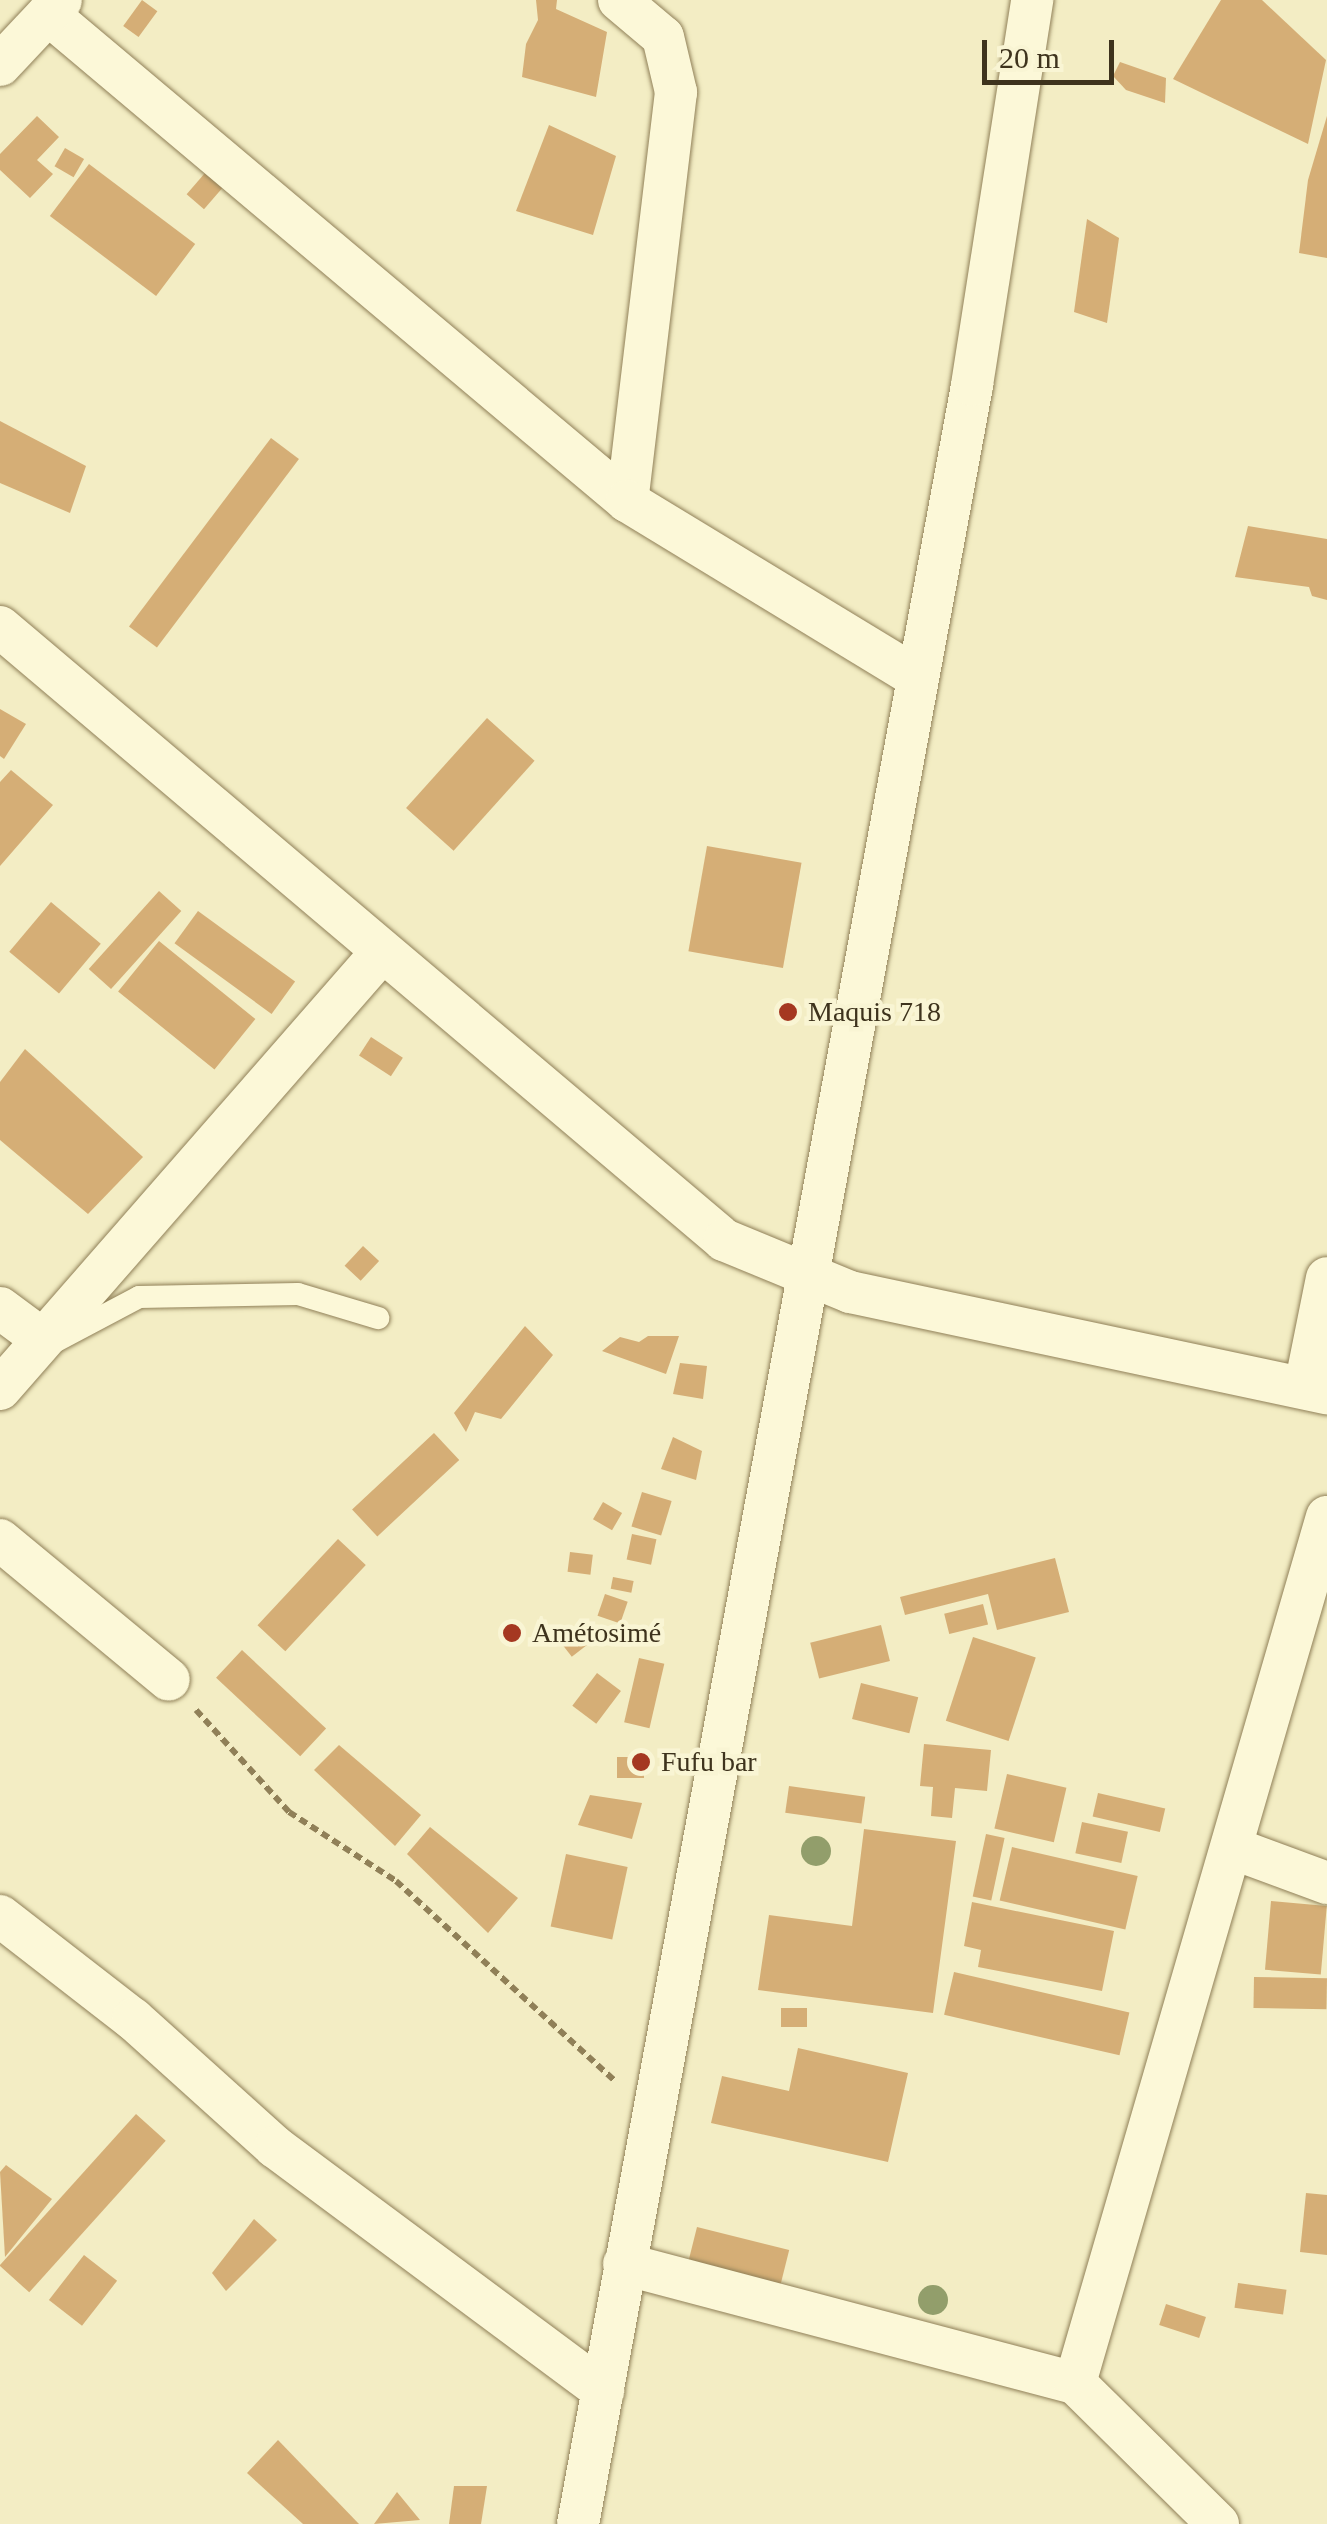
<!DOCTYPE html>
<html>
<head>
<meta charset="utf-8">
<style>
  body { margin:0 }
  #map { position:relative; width:1327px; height:2524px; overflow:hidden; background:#f3edc4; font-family:Georgia,serif }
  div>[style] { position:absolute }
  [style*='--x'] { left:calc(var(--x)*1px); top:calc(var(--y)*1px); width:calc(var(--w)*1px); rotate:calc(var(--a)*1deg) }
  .building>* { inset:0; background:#d5ae76; transform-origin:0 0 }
  .path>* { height:6px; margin-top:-3px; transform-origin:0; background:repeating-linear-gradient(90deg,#908058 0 8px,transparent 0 13px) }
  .roads { filter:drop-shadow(0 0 2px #908058) drop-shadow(0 0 2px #908058) }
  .service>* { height:22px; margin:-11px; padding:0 11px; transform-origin:11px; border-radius:11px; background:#fcf8d8 }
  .minor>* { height:42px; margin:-21px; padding:0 21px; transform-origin:21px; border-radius:21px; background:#fcf8d8 }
  .trees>* { width:30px; height:30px; margin:-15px; border-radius:50%; background:#929e6b }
  .dots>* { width:28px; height:28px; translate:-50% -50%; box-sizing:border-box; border:5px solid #f9f5d4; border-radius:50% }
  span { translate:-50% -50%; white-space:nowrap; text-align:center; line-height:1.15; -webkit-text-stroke:9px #f9f5d4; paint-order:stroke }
  .poi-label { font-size:28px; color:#3e331d }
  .left { translate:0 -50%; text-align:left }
  .scale { position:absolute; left:982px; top:40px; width:132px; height:45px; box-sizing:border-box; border:5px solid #3e331d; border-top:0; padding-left:12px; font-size:30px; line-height:35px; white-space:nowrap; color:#3e331d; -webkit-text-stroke:8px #f9f5d4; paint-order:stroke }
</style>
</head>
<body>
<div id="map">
  <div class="building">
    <div style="left:142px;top:0;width:19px;height:32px;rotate:36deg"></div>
    <div style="clip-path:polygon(536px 0,557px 0,556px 9px,607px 32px,596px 97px,522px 77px,526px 44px,538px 20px)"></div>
    <div style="clip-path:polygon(1221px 0,1262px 0,1326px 60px,1308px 144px,1173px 79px)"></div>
    <div style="clip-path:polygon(1120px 62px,1166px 78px,1165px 103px,1126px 90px,1113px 76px)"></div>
    <div style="clip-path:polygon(37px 116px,59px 137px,37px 160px,53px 174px,30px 198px,0 170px,0 154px)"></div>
    <div style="clip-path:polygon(1327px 116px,1327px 258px,1299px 253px,1308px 180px)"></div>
    <div style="clip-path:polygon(549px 125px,616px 156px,593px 235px,516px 211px)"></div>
    <div style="left:65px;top:148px;width:22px;height:21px;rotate:30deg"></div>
    <div style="left:89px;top:164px;width:133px;height:65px;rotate:37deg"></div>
    <div style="left:205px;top:173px;width:23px;height:28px;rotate:41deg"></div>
    <div style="clip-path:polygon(1087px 219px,1119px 238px,1107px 323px,1074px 312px)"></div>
    <div style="clip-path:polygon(0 421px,86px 466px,70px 513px,0 483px)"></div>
    <div style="left:271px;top:438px;width:35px;height:236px;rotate:37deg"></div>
    <div style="clip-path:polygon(1248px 526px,1327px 539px,1327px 600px,1312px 596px,1309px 587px,1235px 577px)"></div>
    <div style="clip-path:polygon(0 709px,26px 724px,4px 759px,0 756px)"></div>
    <div style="left:487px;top:718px;width:64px;height:121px;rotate:42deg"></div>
    <div style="clip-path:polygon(11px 770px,53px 805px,0 866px,0 782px)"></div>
    <div style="left:707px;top:846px;width:96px;height:107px;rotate:10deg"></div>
    <div style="left:159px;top:891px;width:30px;height:105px;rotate:42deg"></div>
    <div style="left:51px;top:902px;width:65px;height:65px;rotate:40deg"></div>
    <div style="left:198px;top:911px;width:120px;height:40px;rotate:36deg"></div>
    <div style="left:159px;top:941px;width:124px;height:65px;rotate:39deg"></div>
    <div style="left:371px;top:1037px;width:38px;height:22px;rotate:33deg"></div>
    <div style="clip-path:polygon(25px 1049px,143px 1157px,88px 1214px,0 1140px,0 1082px)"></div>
    <div style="left:363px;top:1246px;width:22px;height:27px;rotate:43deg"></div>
    <div style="clip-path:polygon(525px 1326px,553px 1355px,501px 1419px,475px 1412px,466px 1432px,454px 1413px)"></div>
    <div style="clip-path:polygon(648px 1336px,679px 1336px,666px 1374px,602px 1351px,620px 1337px,639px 1342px)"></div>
    <div style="clip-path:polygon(680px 1363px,707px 1366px,703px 1399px,673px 1394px)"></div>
    <div style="left:434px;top:1433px;width:37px;height:112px;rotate:47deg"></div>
    <div style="clip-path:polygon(673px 1437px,702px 1451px,696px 1480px,661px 1469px)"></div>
    <div style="left:642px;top:1492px;width:31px;height:36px;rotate:17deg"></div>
    <div style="left:603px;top:1502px;width:22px;height:20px;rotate:30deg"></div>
    <div style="left:632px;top:1534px;width:25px;height:26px;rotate:12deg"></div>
    <div style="left:338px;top:1539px;width:38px;height:118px;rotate:43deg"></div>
    <div style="left:570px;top:1552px;width:23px;height:20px;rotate:7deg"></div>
    <div style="clip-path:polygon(1055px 1558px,1069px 1612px,997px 1630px,988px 1594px,905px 1615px,900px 1597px)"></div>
    <div style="left:613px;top:1577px;width:21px;height:12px;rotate:11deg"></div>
    <div style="left:605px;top:1594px;width:24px;height:23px;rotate:19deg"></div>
    <div style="left:983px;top:1604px;width:21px;height:40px;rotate:76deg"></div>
    <div style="left:881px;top:1625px;width:37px;height:73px;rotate:76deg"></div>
    <div style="left:582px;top:1626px;width:18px;height:27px;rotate:52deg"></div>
    <div style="left:973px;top:1637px;width:66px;height:88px;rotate:18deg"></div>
    <div style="left:242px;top:1650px;width:115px;height:38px;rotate:43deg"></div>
    <div style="left:639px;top:1658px;width:26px;height:66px;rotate:13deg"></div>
    <div style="left:597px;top:1673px;width:30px;height:41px;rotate:37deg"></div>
    <div style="left:861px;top:1683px;width:59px;height:37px;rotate:14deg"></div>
    <div style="clip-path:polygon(924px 1744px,991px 1750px,987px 1791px,955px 1788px,952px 1818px,931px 1816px,933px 1787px,920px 1786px)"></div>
    <div style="clip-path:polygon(339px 1745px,421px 1815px,395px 1846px,314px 1770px)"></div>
    <div style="left:617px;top:1757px;width:27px;height:21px"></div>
    <div style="left:1007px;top:1774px;width:61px;height:56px;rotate:13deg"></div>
    <div style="left:789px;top:1786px;width:77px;height:27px;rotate:8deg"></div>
    <div style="left:1098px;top:1793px;width:69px;height:24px;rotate:13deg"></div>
    <div style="clip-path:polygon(590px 1795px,642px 1803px,632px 1839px,578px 1825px)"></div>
    <div style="left:1082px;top:1822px;width:47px;height:32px;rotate:12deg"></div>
    <div style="clip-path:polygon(430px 1827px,518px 1898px,488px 1933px,407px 1854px)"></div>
    <div style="clip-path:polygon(864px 1829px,956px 1841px,933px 2013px,758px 1990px,769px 1915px,852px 1926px)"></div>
    <div style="left:986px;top:1834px;width:19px;height:64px;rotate:12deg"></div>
    <div style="left:1012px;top:1847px;width:129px;height:55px;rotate:13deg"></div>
    <div style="left:566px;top:1854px;width:63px;height:74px;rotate:12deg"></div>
    <div style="left:1271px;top:1901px;width:56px;height:69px;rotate:5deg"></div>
    <div style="clip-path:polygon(972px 1902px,1114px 1931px,1102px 1991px,978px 1967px,981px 1950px,964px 1946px)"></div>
    <div style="left:954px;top:1972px;width:180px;height:44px;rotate:13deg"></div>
    <div style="left:1254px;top:1977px;width:73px;height:31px;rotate:1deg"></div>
    <div style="left:807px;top:2008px;width:19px;height:26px;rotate:90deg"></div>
    <div style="clip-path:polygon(798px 2048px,908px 2073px,888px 2162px,711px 2123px,722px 2076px,789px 2091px)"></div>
    <div style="left:136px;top:2114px;width:40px;height:204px;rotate:42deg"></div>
    <div style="clip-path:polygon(6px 2165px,52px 2199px,5px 2257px,0 2172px)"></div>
    <div style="clip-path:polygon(1306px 2193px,1327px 2195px,1327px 2255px,1300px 2252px)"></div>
    <div style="clip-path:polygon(254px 2219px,277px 2240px,226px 2291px,212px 2273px)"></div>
    <div style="left:697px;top:2227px;width:95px;height:40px;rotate:14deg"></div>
    <div style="left:84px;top:2255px;width:42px;height:57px;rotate:38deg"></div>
    <div style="left:1238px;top:2283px;width:49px;height:25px;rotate:8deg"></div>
    <div style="left:1166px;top:2304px;width:42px;height:22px;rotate:18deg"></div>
    <div style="clip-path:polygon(278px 2440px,359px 2524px,303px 2524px,247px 2473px)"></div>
    <div style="clip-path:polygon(454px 2486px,487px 2486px,481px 2524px,449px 2524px)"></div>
    <div style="clip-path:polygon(397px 2492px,420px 2520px,374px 2524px)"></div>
  </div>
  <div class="path">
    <div style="--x:196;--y:1710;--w:138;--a:47.6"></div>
    <div style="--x:289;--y:1812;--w:127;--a:32.8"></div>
    <div style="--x:396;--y:1881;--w:297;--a:42.4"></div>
  </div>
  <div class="roads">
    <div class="service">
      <div style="--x:56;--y:1341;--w:94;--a:-27.9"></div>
      <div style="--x:139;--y:1297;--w:159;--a:-1.1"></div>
      <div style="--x:298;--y:1294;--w:84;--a:16.7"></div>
    </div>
    <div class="minor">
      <div style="--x:619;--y:0;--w:57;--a:40.1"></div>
      <div style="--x:663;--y:37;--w:57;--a:76.7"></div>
      <div style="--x:676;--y:92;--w:412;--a:96.8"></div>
      <div style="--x:48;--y:14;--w:757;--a:40.07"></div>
      <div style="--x:627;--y:501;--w:338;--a:31.3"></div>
      <div style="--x:0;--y:65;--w:89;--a:-46.8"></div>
      <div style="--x:0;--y:627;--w:949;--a:40.25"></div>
      <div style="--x:724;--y:1240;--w:136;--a:22.4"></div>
      <div style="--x:850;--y:1292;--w:488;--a:12"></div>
      <div style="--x:0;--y:1308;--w:52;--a:36.4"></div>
      <div style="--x:1305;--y:1387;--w:111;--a:-78.6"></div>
      <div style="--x:0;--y:1389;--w:578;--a:-48.86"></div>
      <div style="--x:0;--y:1540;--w:219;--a:39.6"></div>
      <div style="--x:1235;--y:1849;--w:98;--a:20.3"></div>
      <div style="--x:0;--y:1916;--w:168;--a:37.8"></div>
      <div style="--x:133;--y:2019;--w:191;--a:42"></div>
      <div style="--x:275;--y:2147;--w:409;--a:36.6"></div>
      <div style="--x:624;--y:2264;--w:466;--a:14.8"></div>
      <div style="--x:578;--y:2524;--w:2175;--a:-79.56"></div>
      <div style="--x:972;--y:385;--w:390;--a:-81.1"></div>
      <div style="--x:1218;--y:2524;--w:201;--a:-135.4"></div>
      <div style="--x:1075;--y:2383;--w:902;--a:-73.78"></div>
    </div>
  </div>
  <div class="trees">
    <div style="left:816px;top:1851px"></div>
    <div style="left:933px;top:2300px"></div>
  </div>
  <div class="dots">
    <div style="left:788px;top:1012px;background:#a53821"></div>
    <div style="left:512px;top:1633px;background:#a53821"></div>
    <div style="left:641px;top:1762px;background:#a53821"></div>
  </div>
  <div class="poi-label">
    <span class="left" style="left:808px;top:1012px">Maquis 718</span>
    <span class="left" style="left:532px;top:1633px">Amétosimé</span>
    <span class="left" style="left:661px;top:1762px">Fufu bar</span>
  </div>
  <div class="scale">20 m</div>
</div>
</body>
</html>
